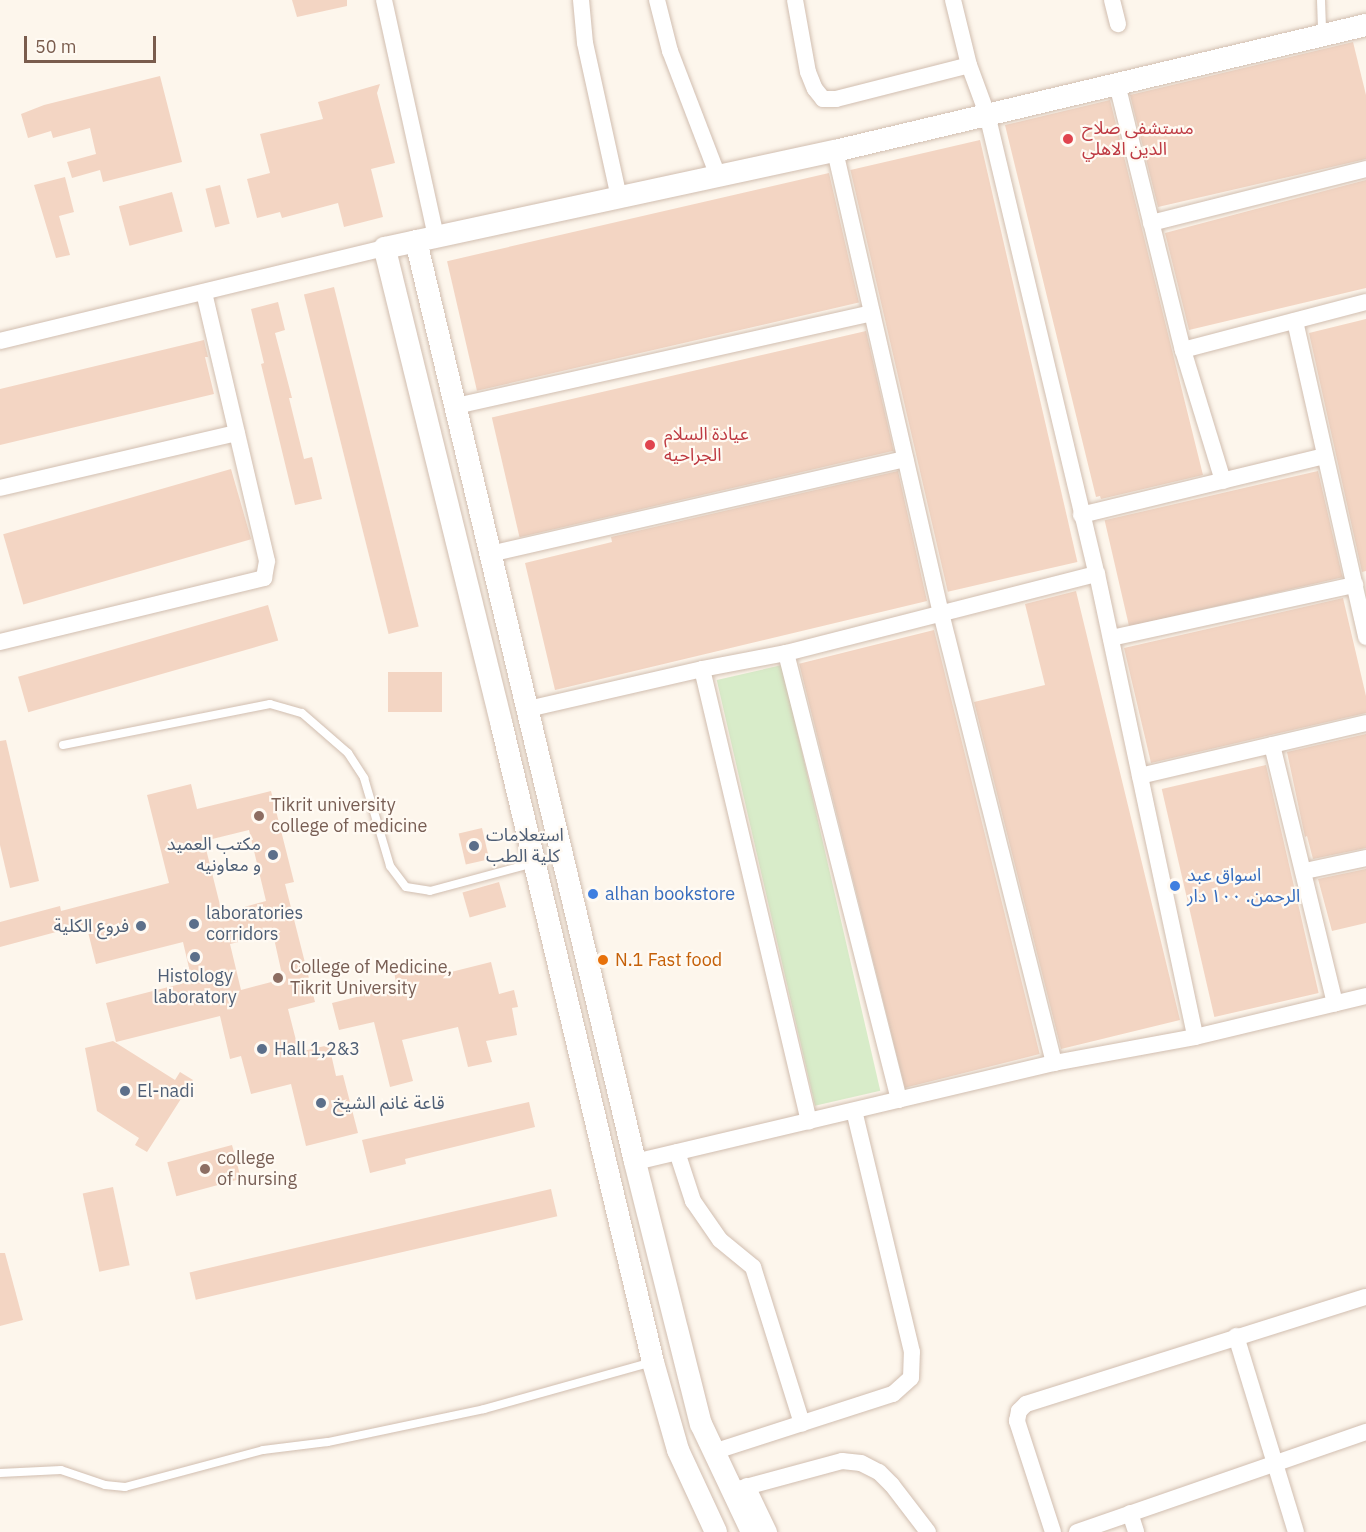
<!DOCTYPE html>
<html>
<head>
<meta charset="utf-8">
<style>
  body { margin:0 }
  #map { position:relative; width:1366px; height:1532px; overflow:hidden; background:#fdf6ec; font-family:"IBM Plex Sans","Noto Sans Arabic",sans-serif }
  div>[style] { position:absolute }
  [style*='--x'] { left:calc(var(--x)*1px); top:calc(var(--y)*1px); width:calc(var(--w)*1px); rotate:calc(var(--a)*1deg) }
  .green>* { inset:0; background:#d8ecc9; transform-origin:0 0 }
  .building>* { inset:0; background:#f3d5c3; transform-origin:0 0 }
  .roads { filter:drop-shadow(0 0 2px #d1beb0) drop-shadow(0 0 2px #d1beb0) }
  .lane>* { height:8px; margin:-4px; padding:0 4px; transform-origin:4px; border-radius:4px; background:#fff }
  .street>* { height:16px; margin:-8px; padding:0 8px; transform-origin:8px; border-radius:8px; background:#fff }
  .secondary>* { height:22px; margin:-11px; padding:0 11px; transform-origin:11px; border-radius:11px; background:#fff }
  .dots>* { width:16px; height:16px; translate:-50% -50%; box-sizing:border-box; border:3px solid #fffaf3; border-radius:50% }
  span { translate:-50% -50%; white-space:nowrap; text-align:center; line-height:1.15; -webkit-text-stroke:4.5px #fffaf3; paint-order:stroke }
  .health-label { font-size:18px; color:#be3a42 }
  .left { translate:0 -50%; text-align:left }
  .education-label { font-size:18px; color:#785e54 }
  .service-label { font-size:18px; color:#4e5e75 }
  .right { translate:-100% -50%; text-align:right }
  .shop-label { font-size:18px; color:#366cbe }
  .food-label { font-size:18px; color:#c56008 }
  .scale { position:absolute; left:24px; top:36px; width:132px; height:27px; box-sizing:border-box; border:3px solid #7a5c4d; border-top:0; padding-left:8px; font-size:18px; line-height:21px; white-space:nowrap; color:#7a5c4d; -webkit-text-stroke:4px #fffaf3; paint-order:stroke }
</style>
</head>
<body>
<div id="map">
  <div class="green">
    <div style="left:782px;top:665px;width:437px;height:67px;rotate:77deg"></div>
  </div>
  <div class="building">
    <div style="clip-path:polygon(292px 0,347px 0,347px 6px,297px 17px)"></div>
    <div style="clip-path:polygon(1353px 42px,1366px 95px,1366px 159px,1158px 207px,1130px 95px)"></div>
    <div style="clip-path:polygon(160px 76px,182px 162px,103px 182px,100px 170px,72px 178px,67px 162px,96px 154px,90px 128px,53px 138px,51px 131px,28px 138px,21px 114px,44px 105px)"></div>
    <div style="clip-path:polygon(380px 84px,377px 93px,395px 163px,371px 169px,383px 217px,344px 227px,338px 203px,282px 218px,280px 212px,257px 218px,247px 179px,270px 173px,260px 134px,323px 119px,318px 102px)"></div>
    <div style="clip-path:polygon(1110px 100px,1203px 475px,1101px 499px,1100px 496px,1096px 497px,1005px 125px)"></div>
    <div style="left:980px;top:140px;width:433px;height:133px;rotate:77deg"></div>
    <div style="left:829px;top:173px;width:133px;height:392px;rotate:77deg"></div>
    <div style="clip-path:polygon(65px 177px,74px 212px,59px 216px,70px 255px,56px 258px,34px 185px)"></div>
    <div style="clip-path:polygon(1366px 180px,1366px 288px,1189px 330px,1165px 233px)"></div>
    <div style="left:220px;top:185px;width:40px;height:15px;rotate:76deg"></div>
    <div style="left:172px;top:192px;width:41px;height:55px;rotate:75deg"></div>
    <div style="left:334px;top:287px;width:350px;height:31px;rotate:76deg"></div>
    <div style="clip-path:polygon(278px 302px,285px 330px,275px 333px,292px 398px,289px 398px,304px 459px,312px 457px,322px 499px,295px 505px,261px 364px,264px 363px,251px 309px)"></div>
    <div style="clip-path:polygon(1366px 319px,1366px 571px,1362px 572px,1309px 333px)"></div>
    <div style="left:866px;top:331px;width:123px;height:384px;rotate:77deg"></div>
    <div style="clip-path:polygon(204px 340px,208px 357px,205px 357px,214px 394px,0 445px,0 389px)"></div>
    <div style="left:231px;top:469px;width:73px;height:237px;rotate:74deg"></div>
    <div style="clip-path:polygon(898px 471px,927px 601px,555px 690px,525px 563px,612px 542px,611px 537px)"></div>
    <div style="left:1318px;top:471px;width:109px;height:219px;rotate:77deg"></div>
    <div style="clip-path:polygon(1076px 591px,1180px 1020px,1061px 1049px,974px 702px,1045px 685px,1025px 604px)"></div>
    <div style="clip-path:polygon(1343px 598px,1366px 696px,1366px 713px,1151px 763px,1124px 648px)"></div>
    <div style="left:268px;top:605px;width:37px;height:260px;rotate:74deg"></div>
    <div style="left:934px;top:630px;width:437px;height:139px;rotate:76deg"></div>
    <div style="left:388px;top:672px;width:54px;height:40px"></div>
    <div style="clip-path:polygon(1366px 734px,1366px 848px,1313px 859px,1307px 836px,1305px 837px,1287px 752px)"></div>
    <div style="clip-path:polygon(6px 740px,39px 881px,10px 888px,0 845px,0 741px)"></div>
    <div style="left:1266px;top:765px;width:234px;height:107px;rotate:77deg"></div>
    <div style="clip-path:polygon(evenodd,191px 784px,197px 809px,271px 791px,294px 882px,285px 884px,315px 1002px,288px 1009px,299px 1052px,329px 1045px,336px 1076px,343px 1075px,358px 1133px,306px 1146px,291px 1084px,251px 1094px,241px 1056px,230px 1059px,220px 1016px,116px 1042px,106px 1003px,192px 981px,183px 942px,96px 964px,86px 924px,0 947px,0 922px,60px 906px,61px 911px,169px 883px,147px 795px,191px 784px,249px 830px,266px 901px,222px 913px,204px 841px,249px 830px,191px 784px,273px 934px,283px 979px,241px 990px,230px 944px,273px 934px)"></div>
    <div style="left:482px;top:828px;width:32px;height:24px;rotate:77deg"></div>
    <div style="clip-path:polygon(1366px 869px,1366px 923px,1332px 931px,1318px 879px)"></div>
    <div style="left:499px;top:882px;width:26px;height:38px;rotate:74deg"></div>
    <div style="clip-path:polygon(436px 961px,439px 975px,491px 962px,499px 994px,514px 990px,518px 1007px,512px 1008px,517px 1035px,486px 1041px,492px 1062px,468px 1067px,458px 1027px,402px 1040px,413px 1081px,390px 1087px,374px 1022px,339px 1030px,332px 1003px,397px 987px,394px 972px)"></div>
    <div style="clip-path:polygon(113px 1041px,175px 1080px,180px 1072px,193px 1080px,147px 1152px,135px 1145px,139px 1138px,97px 1111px,85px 1048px)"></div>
    <div style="clip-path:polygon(529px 1102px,535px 1127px,405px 1159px,406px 1164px,370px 1173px,362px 1140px)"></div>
    <div style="left:232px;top:1145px;width:35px;height:67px;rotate:75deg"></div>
    <div style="left:113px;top:1187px;width:80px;height:31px;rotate:78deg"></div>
    <div style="left:551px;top:1189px;width:28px;height:371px;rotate:77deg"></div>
    <div style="clip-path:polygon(0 1253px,5px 1253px,23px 1320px,0 1326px)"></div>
  </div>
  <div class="roads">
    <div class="lane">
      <div style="--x:1321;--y:0;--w:35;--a:88"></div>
      <div style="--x:63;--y:745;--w:211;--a:-11.2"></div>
      <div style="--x:270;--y:704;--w:33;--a:16"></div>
      <div style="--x:302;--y:713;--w:61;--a:41"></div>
      <div style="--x:348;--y:753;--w:30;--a:57"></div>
      <div style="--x:364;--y:778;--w:92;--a:73.5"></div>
      <div style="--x:390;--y:866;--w:26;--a:53"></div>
      <div style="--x:406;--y:887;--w:24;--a:9"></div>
      <div style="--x:430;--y:891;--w:108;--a:-15.1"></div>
      <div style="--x:0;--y:1473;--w:61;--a:-2.8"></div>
      <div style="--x:61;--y:1470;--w:46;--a:18.8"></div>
      <div style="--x:105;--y:1485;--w:20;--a:6"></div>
      <div style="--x:125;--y:1487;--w:143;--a:-15"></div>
      <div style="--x:263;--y:1450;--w:65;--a:-7"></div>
      <div style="--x:328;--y:1442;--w:159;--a:-11.9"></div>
      <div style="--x:484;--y:1409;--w:174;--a:-15.6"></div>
    </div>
    <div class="street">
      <div style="--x:384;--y:0;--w:242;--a:77.6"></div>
      <div style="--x:581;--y:0;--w:43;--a:84.7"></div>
      <div style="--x:585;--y:43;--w:158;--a:77.6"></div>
      <div style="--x:657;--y:0;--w:53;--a:75.7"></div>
      <div style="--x:670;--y:51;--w:134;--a:69"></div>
      <div style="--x:795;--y:0;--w:73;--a:79.8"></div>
      <div style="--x:808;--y:72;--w:18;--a:68"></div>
      <div style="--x:815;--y:89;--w:13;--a:51"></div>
      <div style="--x:823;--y:99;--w:13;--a:0"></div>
      <div style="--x:836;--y:99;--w:137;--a:-14.3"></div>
      <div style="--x:953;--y:0;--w:67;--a:76.2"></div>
      <div style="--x:969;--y:65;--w:52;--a:69.8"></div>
      <div style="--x:987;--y:114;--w:473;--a:76.6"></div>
      <div style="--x:1112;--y:0;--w:25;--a:76"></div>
      <div style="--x:1117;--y:84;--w:274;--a:76.1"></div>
      <div style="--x:1183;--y:350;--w:137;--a:73"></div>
      <div style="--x:835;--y:151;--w:474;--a:77.1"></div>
      <div style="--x:941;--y:613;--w:464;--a:75.9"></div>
      <div style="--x:1151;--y:223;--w:222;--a:-14.1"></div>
      <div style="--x:1295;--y:321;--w:324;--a:77.3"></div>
      <div style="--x:0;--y:341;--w:396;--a:-13.6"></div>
      <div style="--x:1183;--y:350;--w:189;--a:-14.7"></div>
      <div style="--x:456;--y:406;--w:426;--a:-12.6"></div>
      <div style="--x:0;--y:488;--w:243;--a:-13.1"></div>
      <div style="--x:1081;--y:515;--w:250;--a:-13.6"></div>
      <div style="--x:490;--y:554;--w:426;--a:-12.9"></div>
      <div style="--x:1111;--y:638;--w:250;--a:-12.3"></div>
      <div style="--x:0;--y:642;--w:272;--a:-13.6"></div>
      <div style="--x:264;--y:578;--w:17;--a:-80"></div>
      <div style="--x:267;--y:561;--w:276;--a:-103.2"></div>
      <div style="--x:786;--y:653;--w:461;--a:75.8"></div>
      <div style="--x:702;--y:669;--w:465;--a:76.7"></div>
      <div style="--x:528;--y:709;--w:179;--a:-12.9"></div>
      <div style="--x:702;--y:669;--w:86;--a:-10.8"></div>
      <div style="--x:786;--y:653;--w:321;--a:-14.3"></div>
      <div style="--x:1097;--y:574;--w:473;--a:78"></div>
      <div style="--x:1272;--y:745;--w:266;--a:76.3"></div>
      <div style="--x:1140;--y:776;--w:232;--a:-13.2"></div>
      <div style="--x:1305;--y:871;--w:62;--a:-12"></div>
      <div style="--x:677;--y:1152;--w:52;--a:71.9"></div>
      <div style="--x:693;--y:1201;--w:47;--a:55.3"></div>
      <div style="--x:720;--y:1240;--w:43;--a:39.3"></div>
      <div style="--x:753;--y:1267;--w:164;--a:72.6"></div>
      <div style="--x:635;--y:1162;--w:431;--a:-13.3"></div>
      <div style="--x:1054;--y:1063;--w:143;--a:-10.4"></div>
      <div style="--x:1195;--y:1037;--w:176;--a:-13.5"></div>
      <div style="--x:1236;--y:1336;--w:205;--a:73"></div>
      <div style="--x:713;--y:1452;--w:189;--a:-17.9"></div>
      <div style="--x:893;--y:1394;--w:24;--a:-42"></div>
      <div style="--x:911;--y:1378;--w:26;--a:-88"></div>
      <div style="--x:912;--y:1352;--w:248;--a:-103.5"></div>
      <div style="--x:747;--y:1486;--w:51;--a:64.4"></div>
      <div style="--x:731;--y:1491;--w:115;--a:-15.1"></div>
      <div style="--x:842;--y:1461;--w:19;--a:6"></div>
      <div style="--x:861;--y:1463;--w:20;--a:27"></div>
      <div style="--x:879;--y:1472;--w:18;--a:45"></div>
      <div style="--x:892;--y:1485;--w:59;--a:52.5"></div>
      <div style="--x:1130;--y:1513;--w:20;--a:72"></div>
      <div style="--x:1053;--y:1532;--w:117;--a:-108"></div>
      <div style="--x:1017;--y:1421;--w:10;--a:-79"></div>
      <div style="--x:1019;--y:1411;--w:10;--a:-45"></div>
      <div style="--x:1026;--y:1404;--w:356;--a:-17.5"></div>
      <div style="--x:1077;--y:1532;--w:306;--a:-19.1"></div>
    </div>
    <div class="secondary">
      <div style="--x:416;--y:241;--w:947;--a:76.62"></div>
      <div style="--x:635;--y:1162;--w:270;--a:75.9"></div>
      <div style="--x:701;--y:1424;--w:119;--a:64.7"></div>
      <div style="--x:716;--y:1532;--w:90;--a:-114.9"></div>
      <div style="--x:678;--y:1450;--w:91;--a:-105.9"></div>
      <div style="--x:653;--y:1362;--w:658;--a:-103.36"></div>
      <div style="--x:501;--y:722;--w:488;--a:-103.8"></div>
      <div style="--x:385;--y:248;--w:460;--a:-12.2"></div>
      <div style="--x:835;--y:151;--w:546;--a:-13.35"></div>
    </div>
  </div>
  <div class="dots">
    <div style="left:1068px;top:139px;background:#e0444e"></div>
    <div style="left:650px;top:445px;background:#e0444e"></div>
    <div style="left:259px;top:816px;background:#8d6e63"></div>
    <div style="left:474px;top:846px;background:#5c6f8a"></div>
    <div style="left:273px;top:855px;background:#5c6f8a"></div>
    <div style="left:1175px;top:886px;background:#3f7fe0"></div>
    <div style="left:593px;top:894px;background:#3f7fe0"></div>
    <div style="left:194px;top:924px;background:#5c6f8a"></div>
    <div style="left:141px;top:926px;background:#5c6f8a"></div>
    <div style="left:195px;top:957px;background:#5c6f8a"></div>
    <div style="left:603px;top:960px;background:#e8710a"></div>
    <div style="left:278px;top:978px;background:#8d6e63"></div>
    <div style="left:262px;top:1049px;background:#5c6f8a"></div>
    <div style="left:125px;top:1091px;background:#5c6f8a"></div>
    <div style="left:321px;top:1103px;background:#5c6f8a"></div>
    <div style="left:205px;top:1169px;background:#8d6e63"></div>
  </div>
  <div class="health-label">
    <span class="left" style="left:1082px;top:139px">مستشفى صلاح<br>الدين الاهلي</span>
    <span class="left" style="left:664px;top:445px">عيادة السلام<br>الجراحيه</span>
  </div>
  <div class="education-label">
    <span class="left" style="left:271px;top:816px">Tikrit university<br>college of medicine</span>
    <span class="left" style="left:290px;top:978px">College of Medicine,<br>Tikrit University</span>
    <span class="left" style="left:217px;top:1169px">college<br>of nursing</span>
  </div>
  <div class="service-label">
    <span class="left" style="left:486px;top:846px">استعلامات<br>كلية الطب</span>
    <span class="right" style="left:261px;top:855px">مكتب العميد<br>و معاونيه</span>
    <span class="left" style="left:206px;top:924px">laboratories<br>corridors</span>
    <span class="right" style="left:129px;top:926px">فروع الكلية</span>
    <span style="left:195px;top:987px">Histology<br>laboratory</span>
    <span class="left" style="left:274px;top:1049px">Hall 1,2&amp;3</span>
    <span class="left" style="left:137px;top:1091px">El-nadi</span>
    <span class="left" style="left:333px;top:1103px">قاعة غانم الشيخ</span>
  </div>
  <div class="shop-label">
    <span class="left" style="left:1187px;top:886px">اسواق عبد<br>الرحمن. ١٠٠ دار</span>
    <span class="left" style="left:605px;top:894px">alhan bookstore</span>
  </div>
  <div class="food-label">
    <span class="left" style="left:615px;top:960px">N.1 Fast food</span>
  </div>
  <div class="scale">50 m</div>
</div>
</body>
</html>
